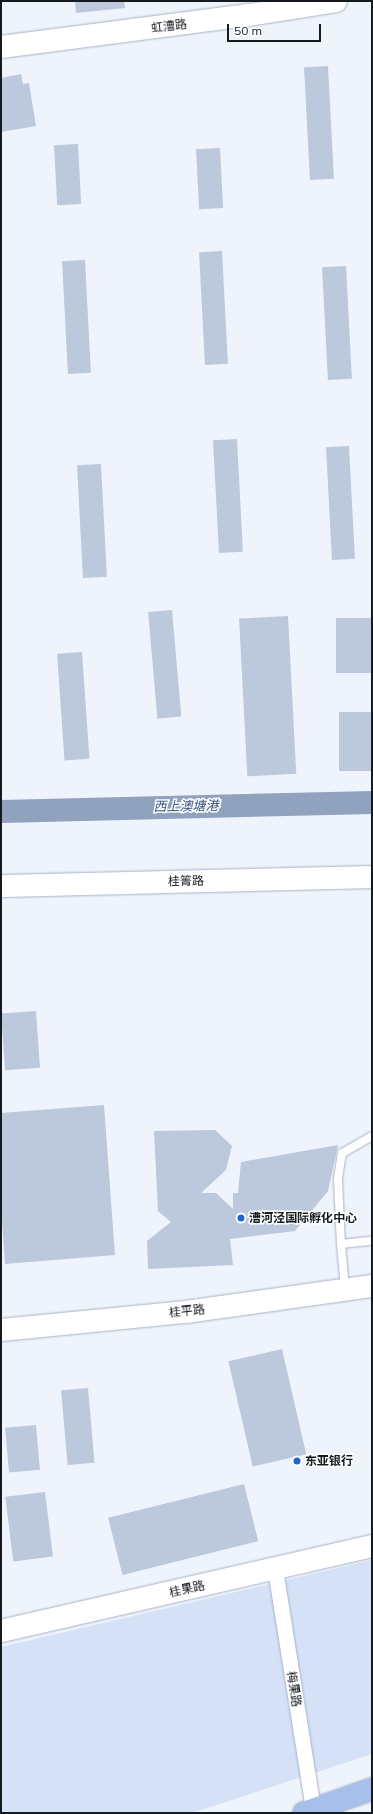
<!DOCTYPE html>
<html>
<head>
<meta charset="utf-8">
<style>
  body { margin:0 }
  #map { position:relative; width:373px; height:1814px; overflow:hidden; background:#eff4fc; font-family:Mulish,"Noto Sans SC",sans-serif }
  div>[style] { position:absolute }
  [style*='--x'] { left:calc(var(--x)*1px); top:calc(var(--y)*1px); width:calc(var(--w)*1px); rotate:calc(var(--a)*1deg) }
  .green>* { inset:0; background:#d4e1f7 }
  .river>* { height:23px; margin:-11.5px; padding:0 11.5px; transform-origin:11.5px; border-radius:11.5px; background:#90a2be }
  .building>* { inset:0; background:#bcc8db; transform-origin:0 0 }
  .roads { filter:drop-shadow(0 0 1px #a7b3c6) drop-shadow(0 0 1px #a7b3c6) }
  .lane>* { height:8px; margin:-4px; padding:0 4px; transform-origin:4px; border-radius:4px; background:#fff }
  .street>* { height:15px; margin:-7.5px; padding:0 7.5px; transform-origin:7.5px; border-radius:7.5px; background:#fff }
  .secondary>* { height:22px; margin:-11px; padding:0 11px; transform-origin:11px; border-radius:11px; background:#fff }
  .primary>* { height:22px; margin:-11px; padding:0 11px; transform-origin:11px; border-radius:11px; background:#a6c0eb }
  .dots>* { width:11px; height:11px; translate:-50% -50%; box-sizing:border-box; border:2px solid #fff; border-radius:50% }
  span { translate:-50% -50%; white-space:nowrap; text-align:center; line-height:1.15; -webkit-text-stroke:3px #fff; paint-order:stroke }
  .street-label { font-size:12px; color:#151920 }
  .poi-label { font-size:12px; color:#151920; font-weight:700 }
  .left { translate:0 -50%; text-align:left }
  .water-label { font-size:13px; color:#37517b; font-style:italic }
  .frame { position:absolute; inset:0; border:2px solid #151920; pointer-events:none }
  .scale { position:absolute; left:227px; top:24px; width:94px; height:18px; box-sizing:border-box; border:2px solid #151920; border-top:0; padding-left:5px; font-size:12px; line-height:14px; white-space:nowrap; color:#151920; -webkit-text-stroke:3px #fff; paint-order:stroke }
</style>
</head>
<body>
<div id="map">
  <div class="green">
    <div style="clip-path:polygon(372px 1560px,372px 1754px,192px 1813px,1px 1813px,1px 1647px)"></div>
  </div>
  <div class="river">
    <div style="--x:1;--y:811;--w:371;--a:-1.4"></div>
  </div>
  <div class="building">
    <div style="clip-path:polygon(75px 1px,124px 1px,125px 8px,76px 13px)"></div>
    <div style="left:328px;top:66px;width:113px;height:24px;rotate:87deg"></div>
    <div style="clip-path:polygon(21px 74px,23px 84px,29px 83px,36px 126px,1px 132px,1px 78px)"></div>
    <div style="left:78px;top:144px;width:60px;height:24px;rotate:87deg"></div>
    <div style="left:220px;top:148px;width:60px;height:24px;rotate:87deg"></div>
    <div style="left:222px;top:251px;width:113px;height:23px;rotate:87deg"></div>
    <div style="left:85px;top:260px;width:113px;height:23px;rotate:87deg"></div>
    <div style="left:346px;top:266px;width:113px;height:24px;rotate:87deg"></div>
    <div style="left:237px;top:439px;width:113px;height:24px;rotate:87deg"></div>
    <div style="left:349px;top:446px;width:113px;height:23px;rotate:87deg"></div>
    <div style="left:101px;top:464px;width:113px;height:24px;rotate:87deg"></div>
    <div style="left:172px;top:610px;width:107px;height:24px;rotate:85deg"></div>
    <div style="left:288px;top:616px;width:158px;height:49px;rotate:87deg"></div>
    <div style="left:372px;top:618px;width:55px;height:36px;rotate:90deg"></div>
    <div style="left:82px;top:652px;width:107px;height:25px;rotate:86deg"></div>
    <div style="left:372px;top:712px;width:59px;height:33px;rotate:90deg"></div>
    <div style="left:36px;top:1011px;width:57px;height:35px;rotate:86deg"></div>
    <div style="clip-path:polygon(104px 1105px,115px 1255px,5px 1264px,1px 1206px,1px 1113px)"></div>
    <div style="clip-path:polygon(215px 1130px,232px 1146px,226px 1170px,201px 1193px,216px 1193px,233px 1209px,233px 1193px,238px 1193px,241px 1162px,338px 1145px,328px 1191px,295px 1231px,230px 1239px,233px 1265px,148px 1269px,147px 1241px,171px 1222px,158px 1211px,154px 1131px)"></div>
    <div style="left:282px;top:1349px;width:108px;height:55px;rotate:77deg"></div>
    <div style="left:88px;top:1388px;width:75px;height:27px;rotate:85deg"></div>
    <div style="left:36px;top:1425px;width:45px;height:31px;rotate:85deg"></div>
    <div style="left:244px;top:1484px;width:59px;height:140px;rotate:76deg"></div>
    <div style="left:45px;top:1492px;width:65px;height:40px;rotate:83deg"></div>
  </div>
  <div class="roads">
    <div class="lane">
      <div style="--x:372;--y:1136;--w:34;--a:150"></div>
      <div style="--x:342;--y:1153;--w:26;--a:99"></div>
      <div style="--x:338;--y:1179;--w:65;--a:87.4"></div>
      <div style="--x:341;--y:1244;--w:31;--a:-6"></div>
      <div style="--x:341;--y:1244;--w:45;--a:84.9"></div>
    </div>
    <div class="street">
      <div style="--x:275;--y:1569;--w:243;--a:81"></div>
    </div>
    <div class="secondary">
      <div style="--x:1;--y:47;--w:250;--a:-7.4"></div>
      <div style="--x:249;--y:15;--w:88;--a:-9.1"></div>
      <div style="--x:1;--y:886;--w:371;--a:-1.4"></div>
      <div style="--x:1;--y:1330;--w:186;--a:-5.6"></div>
      <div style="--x:186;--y:1312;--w:188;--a:-8"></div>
      <div style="--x:1;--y:1631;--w:381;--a:-12.9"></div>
    </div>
    <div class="primary">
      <div style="--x:304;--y:1813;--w:72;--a:-19.4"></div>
    </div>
  </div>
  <div class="dots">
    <div style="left:241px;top:1218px;background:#2065d1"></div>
    <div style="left:297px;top:1461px;background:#2065d1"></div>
  </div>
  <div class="street-label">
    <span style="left:169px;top:26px;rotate:-7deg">虹漕路</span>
    <span style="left:186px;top:881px;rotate:-1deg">桂箐路</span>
    <span style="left:187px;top:1311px;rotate:-6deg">桂平路</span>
    <span style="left:187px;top:1589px;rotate:-13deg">桂果路</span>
    <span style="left:294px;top:1689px;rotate:81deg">梅果路</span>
  </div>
  <div class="poi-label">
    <span class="left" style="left:249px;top:1218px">漕河泾国际孵化中心</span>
    <span class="left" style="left:305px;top:1461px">东亚银行</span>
  </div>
  <div class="water-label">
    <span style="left:186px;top:806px;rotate:-1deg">西上澳塘港</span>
  </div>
  <div class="frame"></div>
  <div class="scale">50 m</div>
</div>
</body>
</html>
